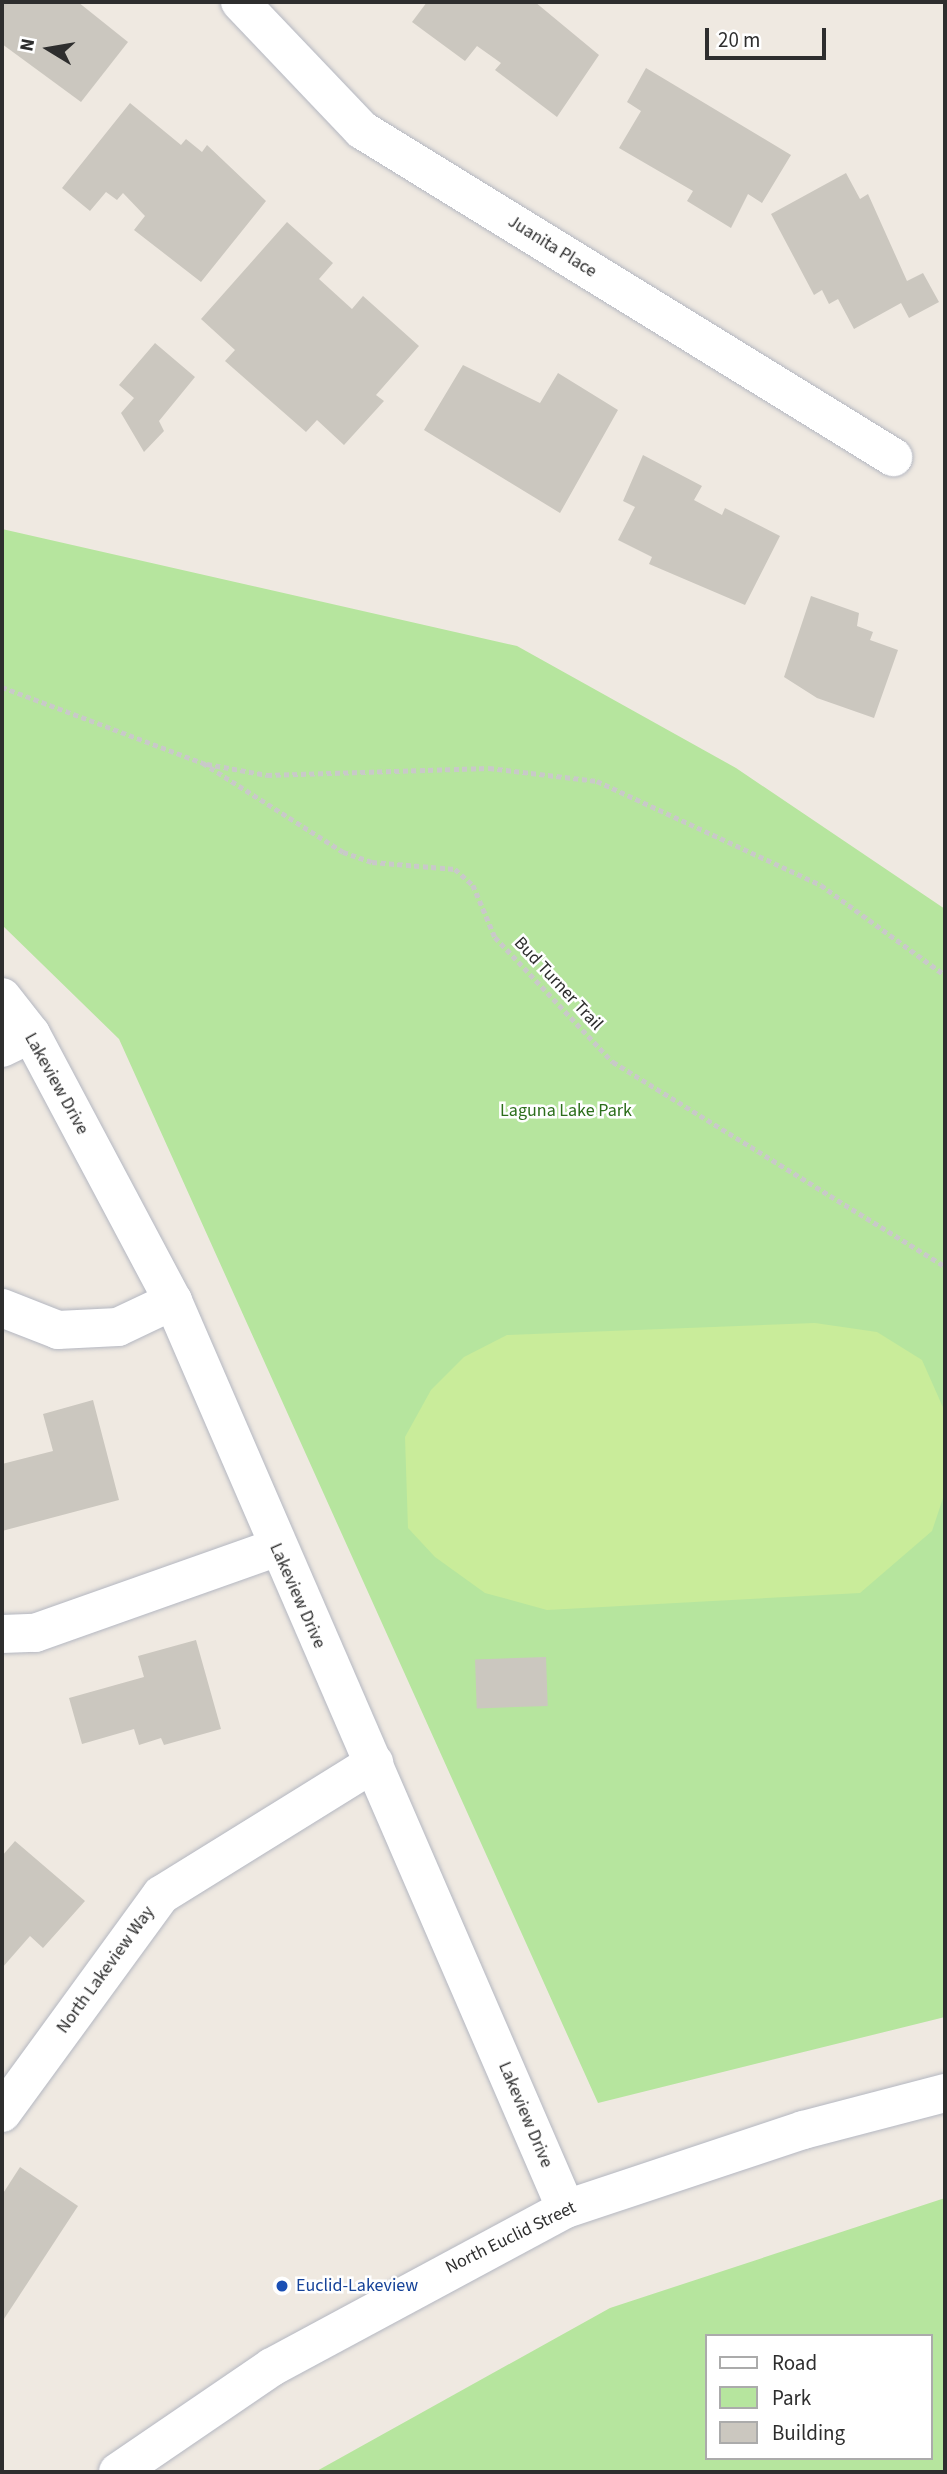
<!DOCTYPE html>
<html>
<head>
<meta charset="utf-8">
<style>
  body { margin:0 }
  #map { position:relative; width:947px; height:2474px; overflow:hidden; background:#efe9e1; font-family:"Source Sans 3",sans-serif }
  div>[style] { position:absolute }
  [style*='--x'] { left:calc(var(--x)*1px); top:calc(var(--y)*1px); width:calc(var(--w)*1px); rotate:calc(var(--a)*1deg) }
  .green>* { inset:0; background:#b6e59e }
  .pitch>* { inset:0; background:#c9ec9a }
  .building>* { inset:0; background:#cbc7bf; transform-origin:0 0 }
  .path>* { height:4.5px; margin-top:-2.25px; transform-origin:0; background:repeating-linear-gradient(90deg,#c9c9c9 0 5px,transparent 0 8.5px) }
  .roads { filter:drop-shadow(0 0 2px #b4b7c1) drop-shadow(0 0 2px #b4b7c1) }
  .street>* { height:38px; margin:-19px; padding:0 19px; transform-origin:19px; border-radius:19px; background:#fff }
  .secondary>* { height:38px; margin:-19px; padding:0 19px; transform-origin:19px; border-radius:19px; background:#fff }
  .dots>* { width:19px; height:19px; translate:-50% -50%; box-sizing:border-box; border:4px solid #fff; border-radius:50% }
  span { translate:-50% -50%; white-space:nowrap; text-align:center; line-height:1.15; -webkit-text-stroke:5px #fff; paint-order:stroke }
  .street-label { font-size:18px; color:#2e2e2e }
  .park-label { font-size:18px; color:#2c6e1b }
  .transit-label { font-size:18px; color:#164399 }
  .left { translate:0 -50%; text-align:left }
  .frame { position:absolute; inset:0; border:4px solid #2e2e2e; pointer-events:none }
  .legend { position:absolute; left:705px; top:2334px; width:228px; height:126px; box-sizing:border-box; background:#fff; border:2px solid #ababab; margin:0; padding:9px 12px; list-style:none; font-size:21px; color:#2e2e2e }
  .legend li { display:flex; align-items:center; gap:14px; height:35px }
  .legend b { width:35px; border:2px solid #ababab }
  .north { position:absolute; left:14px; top:14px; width:70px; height:70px; -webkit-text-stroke:5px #fff; paint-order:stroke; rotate:281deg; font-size:19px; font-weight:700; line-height:28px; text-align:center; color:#2e2e2e }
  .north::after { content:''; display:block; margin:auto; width:24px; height:32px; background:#2e2e2e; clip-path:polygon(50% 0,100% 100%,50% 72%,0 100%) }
  .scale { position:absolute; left:705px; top:28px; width:121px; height:32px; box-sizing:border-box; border:4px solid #2e2e2e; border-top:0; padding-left:9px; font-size:21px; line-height:24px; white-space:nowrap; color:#2e2e2e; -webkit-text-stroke:5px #fff; paint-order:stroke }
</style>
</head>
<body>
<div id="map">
  <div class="green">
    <div style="clip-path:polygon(2px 529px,517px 646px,736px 768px,945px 909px,945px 2017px,598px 2103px,119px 1039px,2px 925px)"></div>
    <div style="clip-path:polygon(evenodd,945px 2198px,945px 2472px,315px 2472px,610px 2308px,945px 2198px,707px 2336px,931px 2336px,931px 2458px,707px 2458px,707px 2336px)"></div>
  </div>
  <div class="pitch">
    <div style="clip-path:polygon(815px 1323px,877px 1332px,922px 1360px,945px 1412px,945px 1492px,932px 1531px,860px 1593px,547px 1610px,485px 1593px,435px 1557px,408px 1528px,405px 1437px,431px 1390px,464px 1357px,507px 1335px)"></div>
  </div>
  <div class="building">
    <div style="clip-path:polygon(2px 2px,78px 2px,128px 42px,81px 102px,2px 44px)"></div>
    <div style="clip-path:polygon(427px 2px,535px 2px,599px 55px,557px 117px,495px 70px,501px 63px,477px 46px,465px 61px,412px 22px)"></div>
    <div style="clip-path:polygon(646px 68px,791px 155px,762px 203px,748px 194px,731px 228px,687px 201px,693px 191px,619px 148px,641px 111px,627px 102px)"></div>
    <div style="clip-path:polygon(130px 103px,181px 145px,186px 139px,202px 152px,207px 145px,266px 201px,201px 282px,134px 230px,145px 216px,123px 193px,117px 200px,106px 192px,90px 211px,62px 188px)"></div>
    <div style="clip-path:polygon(846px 173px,860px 199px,868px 194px,907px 281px,923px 273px,939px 302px,909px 318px,901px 303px,854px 329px,838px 299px,829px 304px,822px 290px,814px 295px,771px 214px)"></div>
    <div style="clip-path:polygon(287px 222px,333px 263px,319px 279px,352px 309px,363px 296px,419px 346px,376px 395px,384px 401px,344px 445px,317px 420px,306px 432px,225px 361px,235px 350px,201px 319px)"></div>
    <div style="clip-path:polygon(155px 343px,195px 377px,159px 421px,164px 431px,144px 452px,121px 413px,134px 398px,119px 385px)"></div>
    <div style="clip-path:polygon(463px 365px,540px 403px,558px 373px,618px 410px,560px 513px,424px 430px)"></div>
    <div style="clip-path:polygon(643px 455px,702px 486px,694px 500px,722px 515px,725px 508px,780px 536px,745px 605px,649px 564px,652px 557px,618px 540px,635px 507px,623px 501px)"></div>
    <div style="clip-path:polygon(811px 596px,859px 613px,857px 626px,873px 632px,870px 640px,898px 650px,874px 718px,817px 698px,784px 677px)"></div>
    <div style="clip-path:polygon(93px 1400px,119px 1500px,2px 1531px,2px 1464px,53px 1451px,43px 1414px)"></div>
    <div style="clip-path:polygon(196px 1640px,221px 1729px,164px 1745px,161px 1738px,139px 1745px,134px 1729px,82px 1744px,69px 1698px,144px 1677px,138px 1656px)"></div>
    <div style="left:546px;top:1657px;width:49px;height:71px;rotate:88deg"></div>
    <div style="clip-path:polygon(15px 1841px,85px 1901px,43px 1948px,30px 1936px,2px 1968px,2px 1856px)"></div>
    <div style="clip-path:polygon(20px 2167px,78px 2206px,2px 2322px,2px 2195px)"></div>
  </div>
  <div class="path">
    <div style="--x:2;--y:687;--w:215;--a:20.7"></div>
    <div style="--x:203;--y:763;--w:166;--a:32.4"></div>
    <div style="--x:343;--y:852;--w:31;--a:19"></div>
    <div style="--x:372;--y:862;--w:83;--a:4.8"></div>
    <div style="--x:455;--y:869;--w:24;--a:42"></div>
    <div style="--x:473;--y:885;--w:56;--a:67.1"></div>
    <div style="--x:495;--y:937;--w:172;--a:46.7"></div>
    <div style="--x:613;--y:1062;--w:390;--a:31.6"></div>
    <div style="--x:207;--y:764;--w:61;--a:10.4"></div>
    <div style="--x:267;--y:775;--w:222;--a:-1.8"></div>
    <div style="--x:489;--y:768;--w:109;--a:6.9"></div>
    <div style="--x:597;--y:781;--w:247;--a:24.9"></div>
    <div style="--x:821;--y:885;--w:153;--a:36"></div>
  </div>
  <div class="roads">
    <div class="street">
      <div style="--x:240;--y:2;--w:177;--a:46.4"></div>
      <div style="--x:362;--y:130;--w:624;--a:31.63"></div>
      <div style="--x:2;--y:1048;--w:32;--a:-26"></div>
      <div style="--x:2;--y:1308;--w:60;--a:21.4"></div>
      <div style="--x:58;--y:1330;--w:60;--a:-2.9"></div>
      <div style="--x:118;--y:1327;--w:61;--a:-25.3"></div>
      <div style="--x:2;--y:1634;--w:33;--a:-2"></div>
      <div style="--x:35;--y:1633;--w:255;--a:-19.5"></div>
      <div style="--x:2;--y:2113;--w:270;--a:-53.9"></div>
      <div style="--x:161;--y:1895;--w:251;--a:-31.8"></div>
    </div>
    <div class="secondary">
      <div style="--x:2;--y:997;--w:47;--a:51.9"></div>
      <div style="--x:31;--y:1034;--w:302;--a:62"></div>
      <div style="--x:173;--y:1301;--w:989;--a:66.6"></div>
      <div style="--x:118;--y:2472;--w:186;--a:-34.3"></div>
      <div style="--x:272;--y:2367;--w:334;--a:-28.3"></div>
      <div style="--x:566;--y:2209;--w:250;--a:-18.4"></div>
      <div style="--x:803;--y:2130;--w:147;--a:-14.6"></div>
    </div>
  </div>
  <div class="dots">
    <div style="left:282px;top:2286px;background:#1a4fb4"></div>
  </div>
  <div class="street-label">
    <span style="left:552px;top:247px;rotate:32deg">Juanita Place</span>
    <span style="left:558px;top:984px;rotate:47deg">Bud Turner Trail</span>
    <span style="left:56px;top:1084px;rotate:61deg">Lakeview Drive</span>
    <span style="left:297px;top:1596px;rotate:66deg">Lakeview Drive</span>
    <span style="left:106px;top:1970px;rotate:-54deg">North Lakeview Way</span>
    <span style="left:525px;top:2115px;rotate:67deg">Lakeview Drive</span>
    <span style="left:511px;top:2238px;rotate:-26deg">North Euclid Street</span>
  </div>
  <div class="park-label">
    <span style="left:566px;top:1111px">Laguna Lake Park</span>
  </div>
  <div class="transit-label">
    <span class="left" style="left:296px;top:2286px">Euclid-Lakeview</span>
  </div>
  <div class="frame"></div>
  <ul class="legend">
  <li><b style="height:9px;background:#fff"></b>Road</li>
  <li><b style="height:19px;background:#b6e59e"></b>Park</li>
  <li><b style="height:19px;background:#cbc7bf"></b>Building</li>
  </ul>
  <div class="north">N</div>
  <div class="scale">20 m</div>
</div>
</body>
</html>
